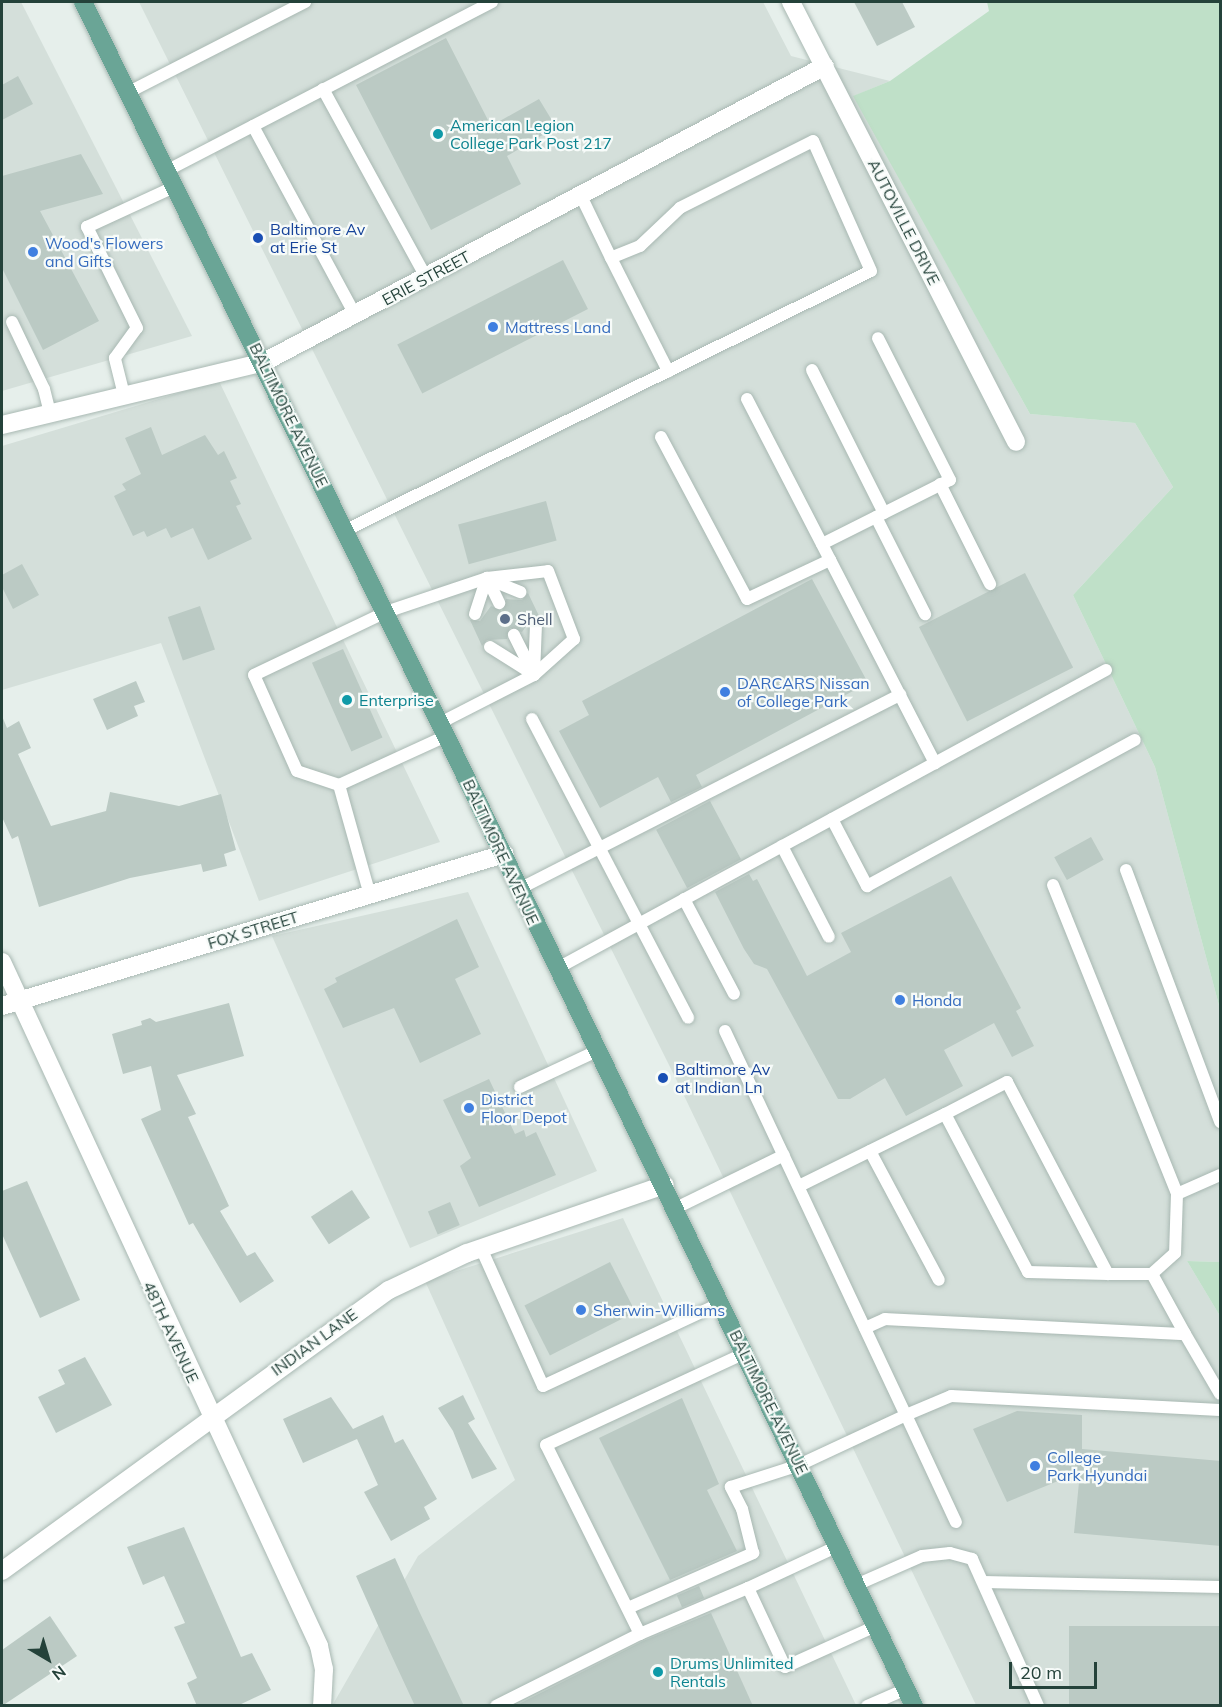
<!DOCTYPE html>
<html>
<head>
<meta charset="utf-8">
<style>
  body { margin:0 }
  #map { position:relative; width:1222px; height:1707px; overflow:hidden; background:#e6efeb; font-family:Mulish,sans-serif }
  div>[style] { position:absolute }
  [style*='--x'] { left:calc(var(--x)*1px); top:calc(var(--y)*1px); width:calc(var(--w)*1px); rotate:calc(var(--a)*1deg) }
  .built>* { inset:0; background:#d4dfda }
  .green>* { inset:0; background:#bfe0c8 }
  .building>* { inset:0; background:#bbcac4; transform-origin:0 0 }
  .roads { filter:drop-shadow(0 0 2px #a8b8b2) drop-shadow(0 0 2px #a8b8b2) }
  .lane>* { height:12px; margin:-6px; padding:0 6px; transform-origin:6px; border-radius:6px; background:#fff }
  .street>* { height:18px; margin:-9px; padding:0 9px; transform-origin:9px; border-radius:9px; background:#fff }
  .primary>* { height:18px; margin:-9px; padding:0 9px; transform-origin:9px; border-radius:9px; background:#6aa596 }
  .dots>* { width:16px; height:16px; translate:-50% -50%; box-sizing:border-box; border:3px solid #f7fbf9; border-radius:50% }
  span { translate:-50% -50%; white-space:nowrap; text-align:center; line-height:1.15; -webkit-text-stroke:4.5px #f7fbf9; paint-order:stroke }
  .culture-label { font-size:16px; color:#0d838f }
  .left { translate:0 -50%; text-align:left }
  .street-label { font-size:16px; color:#24423a }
  .transit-label { font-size:16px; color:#164399 }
  .shop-label { font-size:16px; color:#366cbe }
  .service-label { font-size:16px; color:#4e5e75 }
  .frame { position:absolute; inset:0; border:3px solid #24423a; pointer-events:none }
  .north { position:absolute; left:18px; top:1629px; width:60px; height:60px; -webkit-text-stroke:4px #f7fbf9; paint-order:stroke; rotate:142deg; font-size:16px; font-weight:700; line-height:24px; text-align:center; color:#24423a }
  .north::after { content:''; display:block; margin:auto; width:21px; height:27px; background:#24423a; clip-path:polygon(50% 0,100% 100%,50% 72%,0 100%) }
  .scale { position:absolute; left:1009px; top:1662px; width:88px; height:27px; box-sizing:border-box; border:3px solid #24423a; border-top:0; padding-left:8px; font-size:18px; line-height:21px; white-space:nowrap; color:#24423a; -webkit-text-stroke:4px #f7fbf9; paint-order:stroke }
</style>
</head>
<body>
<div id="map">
  <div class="built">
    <div style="clip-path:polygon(2px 2px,21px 2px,192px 336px,2px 391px)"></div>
    <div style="clip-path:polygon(139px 2px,763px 2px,791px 56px,890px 81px,854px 96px,1030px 414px,1135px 423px,1173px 487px,1073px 595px,1155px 767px,1220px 1009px,1220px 1262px,1187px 1261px,1220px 1316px,1220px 1705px,976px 1705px,677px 1081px)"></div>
    <div style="clip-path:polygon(219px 381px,440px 842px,259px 901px,161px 643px,2px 690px,2px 446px)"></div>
    <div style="clip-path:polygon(468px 892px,597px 1171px,410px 1248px,272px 936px)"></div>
    <div style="clip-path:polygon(623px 1218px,856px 1705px,332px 1706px,418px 1556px,515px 1480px,425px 1281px)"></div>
  </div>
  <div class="green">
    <div style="clip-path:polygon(987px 2px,1220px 2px,1220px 1009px,1155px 767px,1073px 595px,1173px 487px,1135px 423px,1030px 414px,853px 96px,890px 81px,989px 11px)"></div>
    <div style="clip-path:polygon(1187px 1261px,1220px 1262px,1220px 1316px)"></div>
  </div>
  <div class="building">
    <div style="clip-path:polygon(854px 2px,902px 2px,915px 27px,877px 46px)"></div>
    <div style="clip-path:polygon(446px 38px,491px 126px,539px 99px,556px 127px,507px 156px,521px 184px,431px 230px,356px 85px)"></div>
    <div style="clip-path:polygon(18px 76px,33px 104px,2px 120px,2px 85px)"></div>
    <div style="clip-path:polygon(81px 154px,103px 194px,40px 211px,99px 321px,43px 350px,2px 268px,2px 176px)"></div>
    <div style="left:563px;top:260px;width:55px;height:186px;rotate:63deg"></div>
    <div style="clip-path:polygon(151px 427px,162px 455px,205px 435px,218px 455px,224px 451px,237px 478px,230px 481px,241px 504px,236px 506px,252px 539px,208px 560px,193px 528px,171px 538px,166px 528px,147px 537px,144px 531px,133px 536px,114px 496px,126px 490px,122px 484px,141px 474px,125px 438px)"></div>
    <div style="left:546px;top:501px;width:41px;height:91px;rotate:75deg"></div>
    <div style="clip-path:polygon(22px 564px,39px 595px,13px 609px,2px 587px,2px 575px)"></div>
    <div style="left:1025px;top:573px;width:106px;height:119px;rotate:63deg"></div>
    <div style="clip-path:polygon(812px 579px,868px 683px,696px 775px,702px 787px,671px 802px,658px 777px,600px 808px,559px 731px,589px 715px,582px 701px)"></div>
    <div style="clip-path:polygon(528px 593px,540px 618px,532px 618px,522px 632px,510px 628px,507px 639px,487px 640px,482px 646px,470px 620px,480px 621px,491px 606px,502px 611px,506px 599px,522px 600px)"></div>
    <div style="left:200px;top:606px;width:46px;height:34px;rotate:71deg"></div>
    <div style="left:343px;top:649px;width:97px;height:34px;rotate:66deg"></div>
    <div style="clip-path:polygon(136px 681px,145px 702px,134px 706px,138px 716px,107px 730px,93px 699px)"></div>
    <div style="clip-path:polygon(2px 716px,7px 728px,19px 721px,31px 748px,18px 754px,51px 826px,106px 811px,110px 792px,179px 806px,221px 794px,236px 850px,224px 854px,227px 866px,203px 872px,201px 864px,130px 878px,39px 907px,18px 836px,12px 839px,2px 817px)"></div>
    <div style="left:710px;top:801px;width:66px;height:61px;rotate:62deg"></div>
    <div style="left:1091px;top:837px;width:26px;height:42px;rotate:61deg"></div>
    <div style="clip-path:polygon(749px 874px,753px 881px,757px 879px,807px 976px,851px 952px,841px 933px,951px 876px,1021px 1008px,1016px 1011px,1034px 1046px,1012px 1057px,994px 1023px,944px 1050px,963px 1086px,906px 1116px,885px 1078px,850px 1099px,838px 1099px,767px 969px,754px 964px,744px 949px,715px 892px)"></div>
    <div style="clip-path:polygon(457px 919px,479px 967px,455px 979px,481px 1034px,420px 1063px,394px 1008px,343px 1028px,324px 989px,337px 982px,335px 978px)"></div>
    <div style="clip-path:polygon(229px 1003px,244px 1056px,177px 1075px,196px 1114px,188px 1117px,229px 1206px,220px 1211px,247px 1256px,255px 1252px,274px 1281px,240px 1303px,193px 1223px,189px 1225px,141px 1119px,161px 1110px,151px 1066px,123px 1074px,112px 1034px,142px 1025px,141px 1021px,150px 1018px,156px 1022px)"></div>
    <div style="clip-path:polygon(489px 1079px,515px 1134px,524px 1130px,526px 1137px,536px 1132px,556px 1175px,479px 1207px,460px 1166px,471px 1158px,443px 1100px)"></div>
    <div style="clip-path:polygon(27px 1181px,80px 1300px,40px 1318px,2px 1234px,2px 1191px)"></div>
    <div style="left:352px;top:1190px;width:33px;height:49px;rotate:57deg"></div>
    <div style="left:450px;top:1202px;width:25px;height:24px;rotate:67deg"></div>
    <div style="left:610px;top:1262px;width:56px;height:96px;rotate:63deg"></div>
    <div style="clip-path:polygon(85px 1357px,112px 1405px,56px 1433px,38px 1397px,65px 1384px,58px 1370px)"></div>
    <div style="clip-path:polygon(463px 1395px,475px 1419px,468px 1423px,497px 1469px,472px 1479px,453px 1431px,438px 1408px)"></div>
    <div style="clip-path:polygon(331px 1397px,353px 1429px,383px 1415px,395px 1443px,403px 1439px,437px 1499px,424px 1507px,430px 1519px,391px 1541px,364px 1492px,378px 1485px,357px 1439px,303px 1463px,283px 1419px)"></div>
    <div style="clip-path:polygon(682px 1398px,719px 1484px,707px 1490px,737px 1551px,670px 1580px,599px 1438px)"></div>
    <div style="clip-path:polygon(1017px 1411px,1082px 1415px,1082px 1449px,1221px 1461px,1221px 1546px,1074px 1533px,1080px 1472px,1007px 1502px,973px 1429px)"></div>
    <div style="clip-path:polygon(184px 1527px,241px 1657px,252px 1653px,271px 1690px,237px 1706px,197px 1706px,187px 1683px,197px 1678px,174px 1627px,185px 1623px,164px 1576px,143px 1585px,127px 1547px)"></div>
    <div style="clip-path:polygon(395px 1558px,419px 1611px,464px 1706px,415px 1706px,389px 1650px,356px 1576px)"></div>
    <div style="left:699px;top:1586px;width:13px;height:24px;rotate:67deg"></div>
    <div style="clip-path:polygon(711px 1613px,753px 1706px,515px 1706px,643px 1641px)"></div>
    <div style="clip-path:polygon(50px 1616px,77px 1656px,2px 1706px,2px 1650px)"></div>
    <div style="left:1221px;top:1626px;width:80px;height:152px;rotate:90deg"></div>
  </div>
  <div class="roads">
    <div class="lane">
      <div style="--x:323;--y:89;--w:217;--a:61.3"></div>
      <div style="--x:129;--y:92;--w:198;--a:-27.1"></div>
      <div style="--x:253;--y:126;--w:215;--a:61.6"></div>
      <div style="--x:168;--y:170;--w:365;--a:-27.4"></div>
      <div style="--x:611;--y:258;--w:127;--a:63.2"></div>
      <div style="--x:12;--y:322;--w:74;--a:64.5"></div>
      <div style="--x:44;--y:389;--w:25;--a:76"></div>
      <div style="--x:812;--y:370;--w:160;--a:63.3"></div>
      <div style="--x:124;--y:395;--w:38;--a:-104"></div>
      <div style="--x:115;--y:358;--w:37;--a:-54"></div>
      <div style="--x:137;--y:328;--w:113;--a:-116.3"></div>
      <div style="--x:87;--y:227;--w:98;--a:-24.7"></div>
      <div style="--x:747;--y:399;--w:410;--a:62.7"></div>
      <div style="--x:661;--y:437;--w:183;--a:62"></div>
      <div style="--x:747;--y:599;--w:92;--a:-25.2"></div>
      <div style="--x:940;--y:484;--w:112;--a:63.4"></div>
      <div style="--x:876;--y:517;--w:109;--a:63.2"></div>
      <div style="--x:346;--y:530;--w:585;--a:-26.26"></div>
      <div style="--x:871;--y:271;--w:142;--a:-114"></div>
      <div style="--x:813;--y:141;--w:149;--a:153.3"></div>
      <div style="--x:680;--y:208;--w:55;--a:136.5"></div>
      <div style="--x:640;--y:246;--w:31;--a:158"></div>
      <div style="--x:611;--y:258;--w:69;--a:-115.8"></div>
      <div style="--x:822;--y:544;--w:143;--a:-26.6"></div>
      <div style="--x:950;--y:480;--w:159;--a:-116.9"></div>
      <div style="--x:487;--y:578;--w:61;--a:-6.5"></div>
      <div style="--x:548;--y:571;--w:73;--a:69.1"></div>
      <div style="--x:574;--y:639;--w:54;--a:138"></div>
      <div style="--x:488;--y:579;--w:35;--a:22"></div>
      <div style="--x:475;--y:614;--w:38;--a:-72"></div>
      <div style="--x:490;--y:647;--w:51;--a:32.1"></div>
      <div style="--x:534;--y:674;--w:49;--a:-87.7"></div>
      <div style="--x:532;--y:719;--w:337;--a:62.4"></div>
      <div style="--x:440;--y:723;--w:106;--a:-27.1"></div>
      <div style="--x:534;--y:675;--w:45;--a:-116.6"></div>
      <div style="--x:446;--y:736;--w:118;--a:155.4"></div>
      <div style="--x:339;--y:785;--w:44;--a:-161.6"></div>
      <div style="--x:297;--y:771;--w:105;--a:-114.1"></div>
      <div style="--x:254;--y:675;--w:146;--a:-25.5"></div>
      <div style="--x:386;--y:612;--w:107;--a:-18.6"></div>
      <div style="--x:487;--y:578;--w:28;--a:64"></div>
      <div style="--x:339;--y:785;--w:114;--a:74.3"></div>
      <div style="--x:832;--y:819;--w:76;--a:62.4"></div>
      <div style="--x:867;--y:886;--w:305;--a:-28.6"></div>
      <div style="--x:782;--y:846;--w:102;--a:62.7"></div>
      <div style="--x:1126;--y:870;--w:269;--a:69.5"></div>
      <div style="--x:1053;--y:885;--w:333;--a:68.1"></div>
      <div style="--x:1177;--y:1194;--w:59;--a:91.9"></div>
      <div style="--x:1175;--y:1253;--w:31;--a:138"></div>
      <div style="--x:519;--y:889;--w:428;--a:-27"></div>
      <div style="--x:684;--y:899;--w:107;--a:62.2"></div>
      <div style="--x:556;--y:969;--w:626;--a:-28.53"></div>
      <div style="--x:725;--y:1031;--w:425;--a:64.8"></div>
      <div style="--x:906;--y:1415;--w:49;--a:-22.9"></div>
      <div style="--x:951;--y:1396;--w:269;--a:3"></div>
      <div style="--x:520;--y:1087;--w:87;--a:-25.1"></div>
      <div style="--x:870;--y:1151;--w:146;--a:61.9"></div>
      <div style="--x:799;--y:1186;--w:163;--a:-26.3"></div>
      <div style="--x:1177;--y:1194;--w:47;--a:-23.8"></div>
      <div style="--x:676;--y:1208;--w:120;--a:-26.1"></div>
      <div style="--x:481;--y:1248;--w:151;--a:65.8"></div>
      <div style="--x:543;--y:1386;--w:196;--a:-25"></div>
      <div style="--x:865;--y:1328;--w:22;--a:-24"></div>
      <div style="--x:885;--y:1319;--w:300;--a:2.9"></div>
      <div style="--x:1185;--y:1334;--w:68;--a:-118.8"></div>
      <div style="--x:1152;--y:1274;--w:44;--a:180"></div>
      <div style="--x:1108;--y:1274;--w:80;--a:-178.6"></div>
      <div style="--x:1028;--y:1272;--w:178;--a:-117.7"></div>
      <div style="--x:945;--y:1114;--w:70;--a:-27.3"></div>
      <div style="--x:1007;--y:1082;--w:217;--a:62.3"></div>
      <div style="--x:1185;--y:1334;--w:69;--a:59.7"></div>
      <div style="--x:838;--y:1546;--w:99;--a:155"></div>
      <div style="--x:748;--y:1588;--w:87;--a:64.9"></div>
      <div style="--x:785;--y:1667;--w:100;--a:-24.3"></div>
      <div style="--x:983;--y:1582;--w:237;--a:1.2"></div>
      <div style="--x:856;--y:1585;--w:72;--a:-23.7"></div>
      <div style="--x:922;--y:1556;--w:28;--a:-6"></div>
      <div style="--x:950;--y:1553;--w:23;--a:15"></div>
      <div style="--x:972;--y:1559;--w:161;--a:65.8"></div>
      <div style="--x:628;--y:1608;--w:137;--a:-23.7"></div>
      <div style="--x:753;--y:1553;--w:45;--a:-104"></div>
      <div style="--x:742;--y:1509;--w:25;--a:-117"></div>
      <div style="--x:731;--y:1487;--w:71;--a:-17.9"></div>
      <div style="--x:799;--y:1465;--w:118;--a:-25"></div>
      <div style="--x:906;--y:1415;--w:118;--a:65"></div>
      <div style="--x:640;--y:1634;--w:211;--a:-116.4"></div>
      <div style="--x:546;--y:1445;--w:219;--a:-24.8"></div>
      <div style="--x:496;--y:1706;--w:161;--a:-26.6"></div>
      <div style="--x:640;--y:1634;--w:117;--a:-23.1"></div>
      <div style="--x:867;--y:1706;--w:43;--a:-23.6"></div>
    </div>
    <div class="street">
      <div style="--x:791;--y:2;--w:494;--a:62.9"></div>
      <div style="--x:2;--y:425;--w:269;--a:-13.5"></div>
      <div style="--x:264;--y:362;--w:634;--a:-27.82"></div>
      <div style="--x:2;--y:962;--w:754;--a:65.13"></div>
      <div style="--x:319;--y:1646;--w:24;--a:78"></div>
      <div style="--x:324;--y:1669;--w:37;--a:93"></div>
      <div style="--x:2;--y:1006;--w:525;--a:-16.85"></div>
      <div style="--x:2;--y:1571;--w:478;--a:-36"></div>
      <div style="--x:389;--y:1290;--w:86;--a:-25.4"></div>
      <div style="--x:467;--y:1253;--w:209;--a:-19"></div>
    </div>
    <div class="primary">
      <div style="--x:83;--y:2;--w:819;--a:63.69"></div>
      <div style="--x:446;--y:736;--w:1077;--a:64.24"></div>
    </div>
  </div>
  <div class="dots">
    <div style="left:438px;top:134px;background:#0f9aa8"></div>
    <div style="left:258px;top:238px;background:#1a4fb4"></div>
    <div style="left:33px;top:252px;background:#3f7fe0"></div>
    <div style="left:493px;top:327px;background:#3f7fe0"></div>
    <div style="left:505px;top:619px;background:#5c6f8a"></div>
    <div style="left:725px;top:692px;background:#3f7fe0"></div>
    <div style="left:347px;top:700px;background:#0f9aa8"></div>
    <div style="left:900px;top:1000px;background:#3f7fe0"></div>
    <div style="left:663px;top:1078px;background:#1a4fb4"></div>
    <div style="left:469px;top:1108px;background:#3f7fe0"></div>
    <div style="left:581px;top:1310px;background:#3f7fe0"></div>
    <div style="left:1035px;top:1466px;background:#3f7fe0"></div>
    <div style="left:658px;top:1672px;background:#0f9aa8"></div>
  </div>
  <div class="culture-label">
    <span class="left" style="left:450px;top:134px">American Legion<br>College Park Post 217</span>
    <span class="left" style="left:359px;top:700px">Enterprise</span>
    <span class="left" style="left:670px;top:1672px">Drums Unlimited<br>Rentals</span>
  </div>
  <div class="street-label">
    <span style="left:904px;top:222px;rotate:63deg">AUTOVILLE DRIVE</span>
    <span style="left:426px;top:278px;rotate:-28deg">ERIE STREET</span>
    <span style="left:289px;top:415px;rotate:64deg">BALTIMORE AVENUE</span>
    <span style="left:501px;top:852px;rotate:65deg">BALTIMORE AVENUE</span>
    <span style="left:253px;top:930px;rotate:-17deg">FOX STREET</span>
    <span style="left:171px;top:1332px;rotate:65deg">48TH AVENUE</span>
    <span style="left:314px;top:1342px;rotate:-36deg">INDIAN LANE</span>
    <span style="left:769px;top:1402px;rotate:64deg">BALTIMORE AVENUE</span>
  </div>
  <div class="transit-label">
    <span class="left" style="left:270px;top:238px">Baltimore Av<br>at Erie St</span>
    <span class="left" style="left:675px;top:1078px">Baltimore Av<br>at Indian Ln</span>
  </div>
  <div class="shop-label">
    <span class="left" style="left:45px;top:252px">Wood's Flowers<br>and Gifts</span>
    <span class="left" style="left:505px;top:327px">Mattress Land</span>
    <span class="left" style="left:737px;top:692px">DARCARS Nissan<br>of College Park</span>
    <span class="left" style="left:912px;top:1000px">Honda</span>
    <span class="left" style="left:481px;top:1108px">District<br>Floor Depot</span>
    <span class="left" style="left:593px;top:1310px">Sherwin-Williams</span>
    <span class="left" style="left:1047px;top:1466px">College<br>Park Hyundai</span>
  </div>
  <div class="service-label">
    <span class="left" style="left:517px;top:619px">Shell</span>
  </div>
  <div class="frame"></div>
  <div class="north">N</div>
  <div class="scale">20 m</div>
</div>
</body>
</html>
